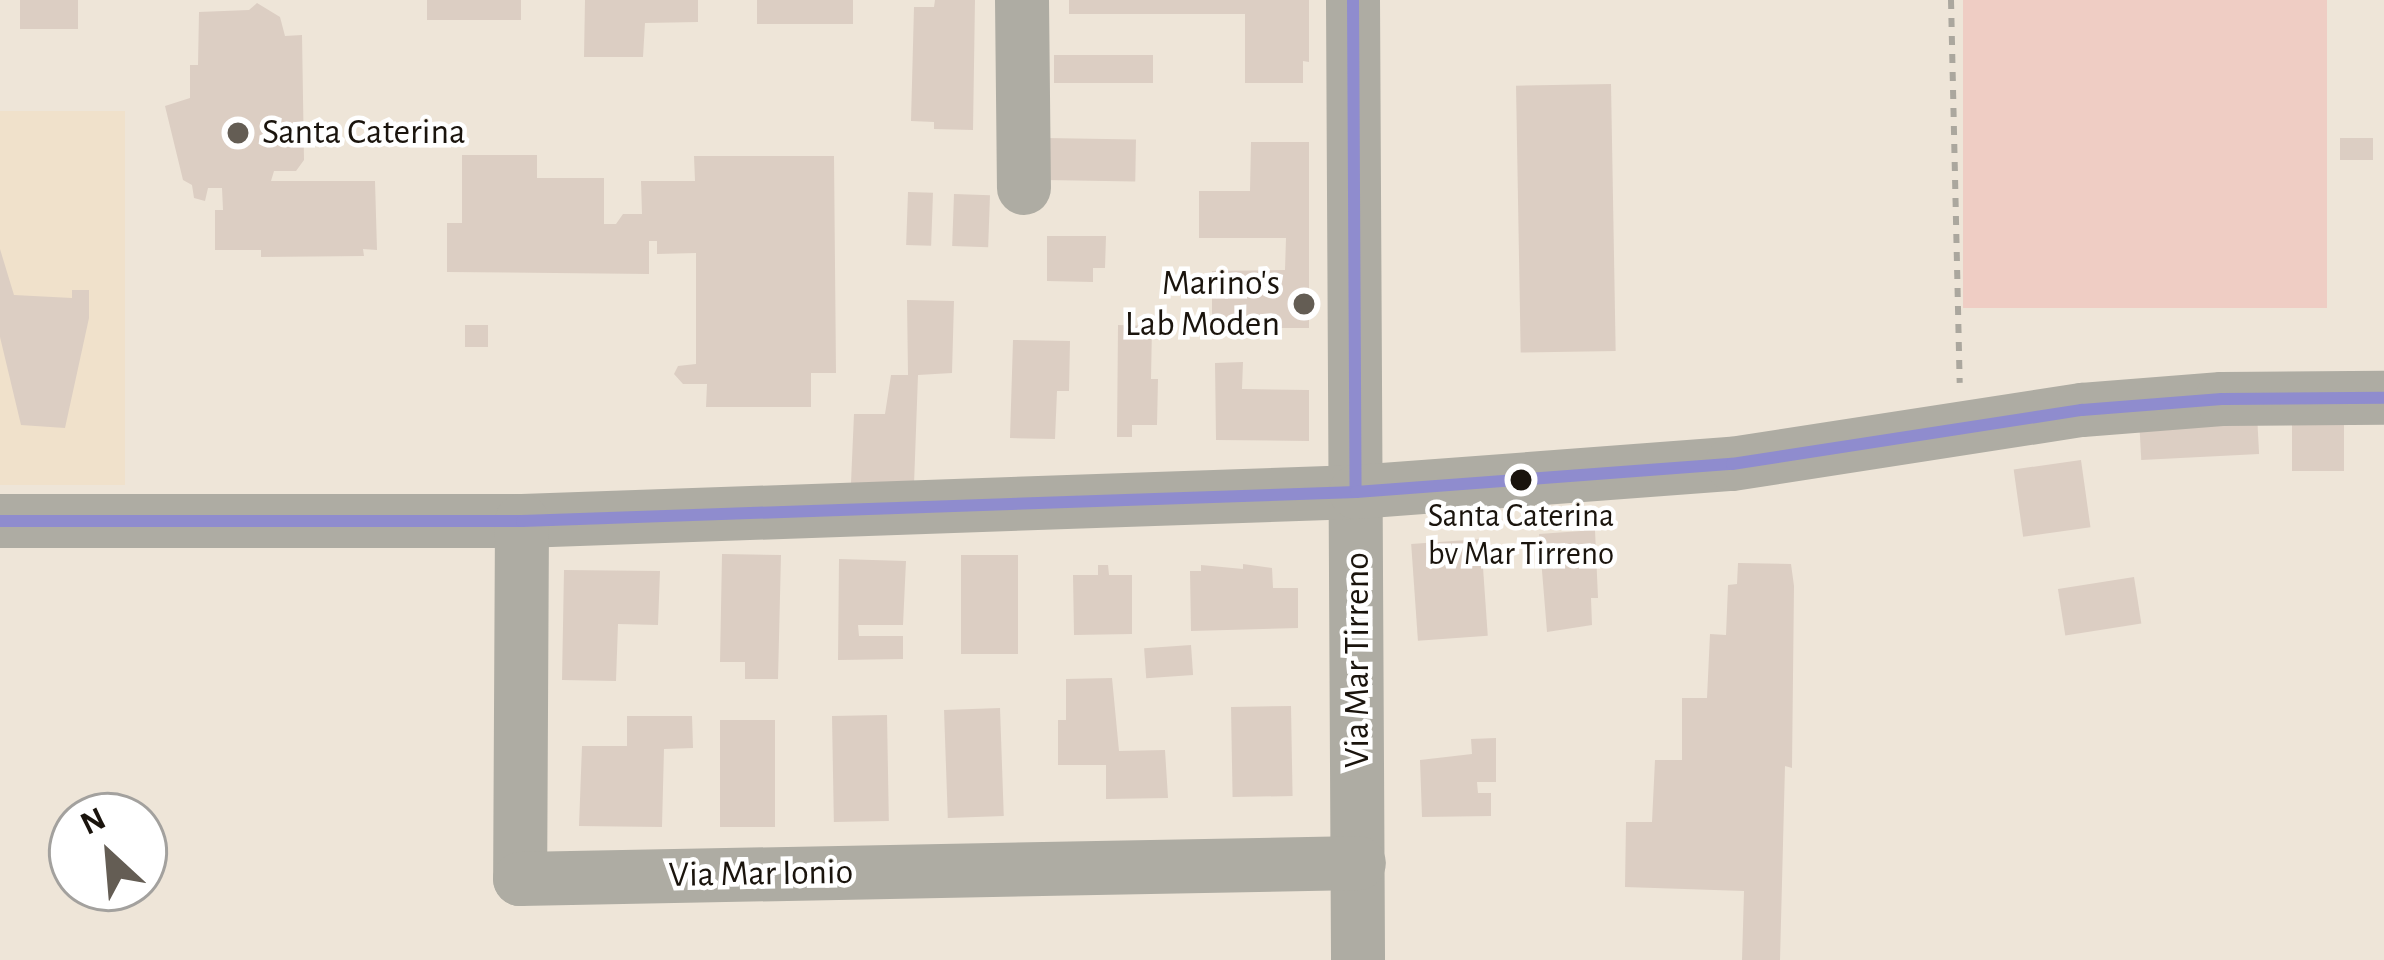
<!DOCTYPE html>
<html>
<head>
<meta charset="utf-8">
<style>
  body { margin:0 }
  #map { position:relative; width:2384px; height:960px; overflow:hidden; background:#eee5d8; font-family:"Alegreya Sans",sans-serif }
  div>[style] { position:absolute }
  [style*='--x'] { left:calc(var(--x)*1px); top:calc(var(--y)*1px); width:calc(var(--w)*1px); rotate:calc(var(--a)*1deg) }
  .built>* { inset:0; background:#f0e1cb; transform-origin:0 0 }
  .green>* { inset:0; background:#efcdc4; transform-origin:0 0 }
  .building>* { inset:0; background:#dccec3; transform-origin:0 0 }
  .path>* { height:6px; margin-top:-3px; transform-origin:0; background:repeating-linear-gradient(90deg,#aba79e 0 9px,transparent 0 18px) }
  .minor>* { height:54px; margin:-27px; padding:0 27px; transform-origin:27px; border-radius:27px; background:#aeaca3 }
  .bus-1>* { height:12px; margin:-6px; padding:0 6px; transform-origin:6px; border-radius:6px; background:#8f8cce }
  .dots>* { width:33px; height:33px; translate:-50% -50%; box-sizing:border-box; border:6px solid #fff; border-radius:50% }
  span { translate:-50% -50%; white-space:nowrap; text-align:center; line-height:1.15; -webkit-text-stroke:9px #fff; paint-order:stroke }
  .bus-label { font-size:33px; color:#1a140d }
  .poi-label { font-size:36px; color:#1a140d }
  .left { translate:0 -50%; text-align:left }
  .right { translate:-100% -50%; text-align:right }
  .street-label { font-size:36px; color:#1a140d }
  .north { position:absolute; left:48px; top:792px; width:120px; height:120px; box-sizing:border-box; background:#fff; border:3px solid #a3a19e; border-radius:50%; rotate:334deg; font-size:33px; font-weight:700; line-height:48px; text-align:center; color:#1a140d }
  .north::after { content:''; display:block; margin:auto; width:42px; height:54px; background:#645d54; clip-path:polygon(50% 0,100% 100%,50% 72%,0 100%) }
</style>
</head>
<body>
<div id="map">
  <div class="built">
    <div style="left:0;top:111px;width:125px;height:374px"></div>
  </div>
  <div class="green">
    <div style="left:1963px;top:0;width:364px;height:308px"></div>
  </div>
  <div class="building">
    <div style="left:20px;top:0;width:58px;height:29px"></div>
    <div style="left:427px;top:0;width:94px;height:20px"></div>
    <div style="clip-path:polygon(585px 0,698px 0,698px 22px,645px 23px,643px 57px,584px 57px)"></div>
    <div style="left:757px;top:0;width:96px;height:24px"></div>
    <div style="clip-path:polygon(935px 0,975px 0,973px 130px,934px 129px,934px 122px,911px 121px,914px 7px,934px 7px)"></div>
    <div style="clip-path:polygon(1069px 0,1309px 0,1309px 62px,1303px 61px,1303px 83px,1245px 83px,1245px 14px,1069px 14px)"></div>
    <div style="clip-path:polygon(257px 3px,280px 17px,285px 36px,302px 35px,304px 160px,296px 171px,274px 171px,271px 181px,375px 181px,377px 250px,363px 249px,364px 256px,261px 257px,261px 250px,215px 250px,215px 210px,223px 210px,222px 188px,208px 188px,205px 201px,194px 198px,192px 185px,183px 180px,165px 106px,190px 98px,190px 65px,198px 65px,199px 12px,249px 10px)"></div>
    <div style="left:1054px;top:55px;width:99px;height:28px"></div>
    <div style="left:1611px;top:84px;width:267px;height:95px;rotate:89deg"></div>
    <div style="left:1046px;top:138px;width:90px;height:42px;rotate:1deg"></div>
    <div style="left:2373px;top:138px;width:22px;height:33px;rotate:90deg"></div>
    <div style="clip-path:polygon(1251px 142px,1309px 142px,1309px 328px,1212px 328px,1212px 271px,1285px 270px,1286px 238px,1199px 238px,1199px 191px,1250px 191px)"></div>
    <div style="clip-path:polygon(462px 155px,537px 155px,537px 178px,604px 178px,604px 224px,616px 224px,623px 214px,642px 214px,641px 181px,695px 181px,694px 156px,834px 156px,836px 373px,811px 373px,811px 407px,706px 407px,707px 384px,683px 384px,674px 374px,678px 366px,696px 364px,696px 253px,657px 254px,657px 241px,649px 241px,649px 274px,447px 272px,447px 223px,462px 223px)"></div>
    <div style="left:908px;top:192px;width:25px;height:53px;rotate:2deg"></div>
    <div style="left:954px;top:194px;width:36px;height:52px;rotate:2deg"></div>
    <div style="clip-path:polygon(1047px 236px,1106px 236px,1105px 268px,1093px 268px,1093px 282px,1047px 281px)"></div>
    <div style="clip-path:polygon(0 249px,14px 295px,72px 298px,72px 290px,89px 290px,89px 318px,65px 428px,21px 425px,0 337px)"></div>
    <div style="clip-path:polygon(907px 300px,954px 301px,952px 373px,918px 375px,914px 485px,851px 483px,854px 414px,885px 414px,891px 375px,908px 375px)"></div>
    <div style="left:465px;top:325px;width:23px;height:22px"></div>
    <div style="clip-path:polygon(1118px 325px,1152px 326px,1151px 379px,1158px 379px,1157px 425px,1132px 425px,1132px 437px,1117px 437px)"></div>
    <div style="clip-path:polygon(1013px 340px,1070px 341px,1069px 391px,1057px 391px,1055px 439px,1010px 438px)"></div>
    <div style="clip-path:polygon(1243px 362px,1242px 389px,1309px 390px,1309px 441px,1216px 440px,1215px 363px)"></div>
    <div style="left:2257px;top:414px;width:40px;height:118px;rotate:87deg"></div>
    <div style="left:2344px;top:421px;width:50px;height:52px;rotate:90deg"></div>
    <div style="left:2081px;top:460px;width:68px;height:68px;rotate:82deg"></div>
    <div style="clip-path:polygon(1595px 530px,1598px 598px,1591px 598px,1592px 625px,1547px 632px,1539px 534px)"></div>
    <div style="left:1481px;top:539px;width:97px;height:70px;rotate:86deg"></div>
    <div style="clip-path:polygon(722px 554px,781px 555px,778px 679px,745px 679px,745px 662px,720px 662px)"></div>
    <div style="left:961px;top:555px;width:57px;height:99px"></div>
    <div style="clip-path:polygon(839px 559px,906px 561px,903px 625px,858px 625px,859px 636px,903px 636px,903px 659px,838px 660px)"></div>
    <div style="clip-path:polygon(1738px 563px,1791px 564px,1794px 586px,1792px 768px,1785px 766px,1780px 960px,1742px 960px,1744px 891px,1625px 887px,1626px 822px,1652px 822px,1655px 760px,1682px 760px,1682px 698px,1707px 698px,1710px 634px,1726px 635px,1728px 585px,1737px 584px)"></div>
    <div style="clip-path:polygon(1243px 564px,1272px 568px,1273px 588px,1298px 588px,1298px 628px,1191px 631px,1190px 571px,1201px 571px,1201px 565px,1243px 569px)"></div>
    <div style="clip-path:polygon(1098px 565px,1108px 565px,1109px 575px,1132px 575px,1132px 634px,1074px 635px,1073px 575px,1098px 575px)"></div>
    <div style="clip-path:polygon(564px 570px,660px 571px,658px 625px,618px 624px,616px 681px,562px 680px)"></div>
    <div style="left:2134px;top:577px;width:47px;height:77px;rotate:81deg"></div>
    <div style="left:1191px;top:645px;width:30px;height:47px;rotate:86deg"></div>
    <div style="clip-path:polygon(1112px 678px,1119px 751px,1165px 750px,1168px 798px,1106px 799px,1106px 765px,1058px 765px,1058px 720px,1066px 720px,1066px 679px)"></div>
    <div style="left:1291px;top:706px;width:90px;height:60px;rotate:89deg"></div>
    <div style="left:1000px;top:708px;width:108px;height:56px;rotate:88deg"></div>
    <div style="left:887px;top:715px;width:106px;height:55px;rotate:89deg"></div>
    <div style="clip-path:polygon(627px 716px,692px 716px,693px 748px,664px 749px,662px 827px,579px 826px,582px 746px,627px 746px)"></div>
    <div style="left:775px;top:720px;width:107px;height:55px;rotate:90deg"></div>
    <div style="clip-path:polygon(1496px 738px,1496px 782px,1477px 782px,1478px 793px,1491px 793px,1491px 816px,1422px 817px,1420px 760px,1472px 754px,1471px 739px)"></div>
  </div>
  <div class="path">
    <div style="--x:1951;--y:0;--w:383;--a:88.7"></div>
  </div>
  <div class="minor">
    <div style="--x:1022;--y:0;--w:188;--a:89.4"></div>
    <div style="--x:1353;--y:0;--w:960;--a:89.7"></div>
    <div style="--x:0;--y:521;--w:522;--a:0"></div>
    <div style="--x:522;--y:521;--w:835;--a:-1.99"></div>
    <div style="--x:1356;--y:492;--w:377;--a:-4.3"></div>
    <div style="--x:1732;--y:464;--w:354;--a:-8.8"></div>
    <div style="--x:2082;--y:410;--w:140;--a:-4.5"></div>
    <div style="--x:2222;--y:399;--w:162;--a:-0.4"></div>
    <div style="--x:522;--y:521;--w:358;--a:90.3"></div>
    <div style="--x:520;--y:879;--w:839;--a:-1.09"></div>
  </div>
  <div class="bus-1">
    <div style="--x:1353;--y:0;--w:492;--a:89.7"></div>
    <div style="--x:0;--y:521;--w:522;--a:0"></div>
    <div style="--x:522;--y:521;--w:835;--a:-1.99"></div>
    <div style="--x:1356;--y:492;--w:377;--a:-4.3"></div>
    <div style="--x:1732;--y:464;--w:354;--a:-8.8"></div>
    <div style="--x:2082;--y:410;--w:140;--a:-4.5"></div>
    <div style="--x:2222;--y:399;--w:162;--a:-0.4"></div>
  </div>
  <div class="dots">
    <div style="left:238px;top:133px;background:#645d54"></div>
    <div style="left:1304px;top:304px;background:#645d54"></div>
    <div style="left:1521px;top:480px;background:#1a140d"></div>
  </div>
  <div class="bus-label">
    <span style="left:1521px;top:536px">Santa Caterina<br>bv Mar Tirreno</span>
  </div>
  <div class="poi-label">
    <span class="left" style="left:262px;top:133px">Santa Caterina</span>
    <span class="right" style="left:1280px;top:304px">Marino's<br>Lab Moden</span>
  </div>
  <div class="street-label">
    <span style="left:1358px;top:660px;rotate:-90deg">Via Mar Tirreno</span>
    <span style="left:761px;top:874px;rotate:-1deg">Via Mar Ionio</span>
  </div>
  <div class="north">N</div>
</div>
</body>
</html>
